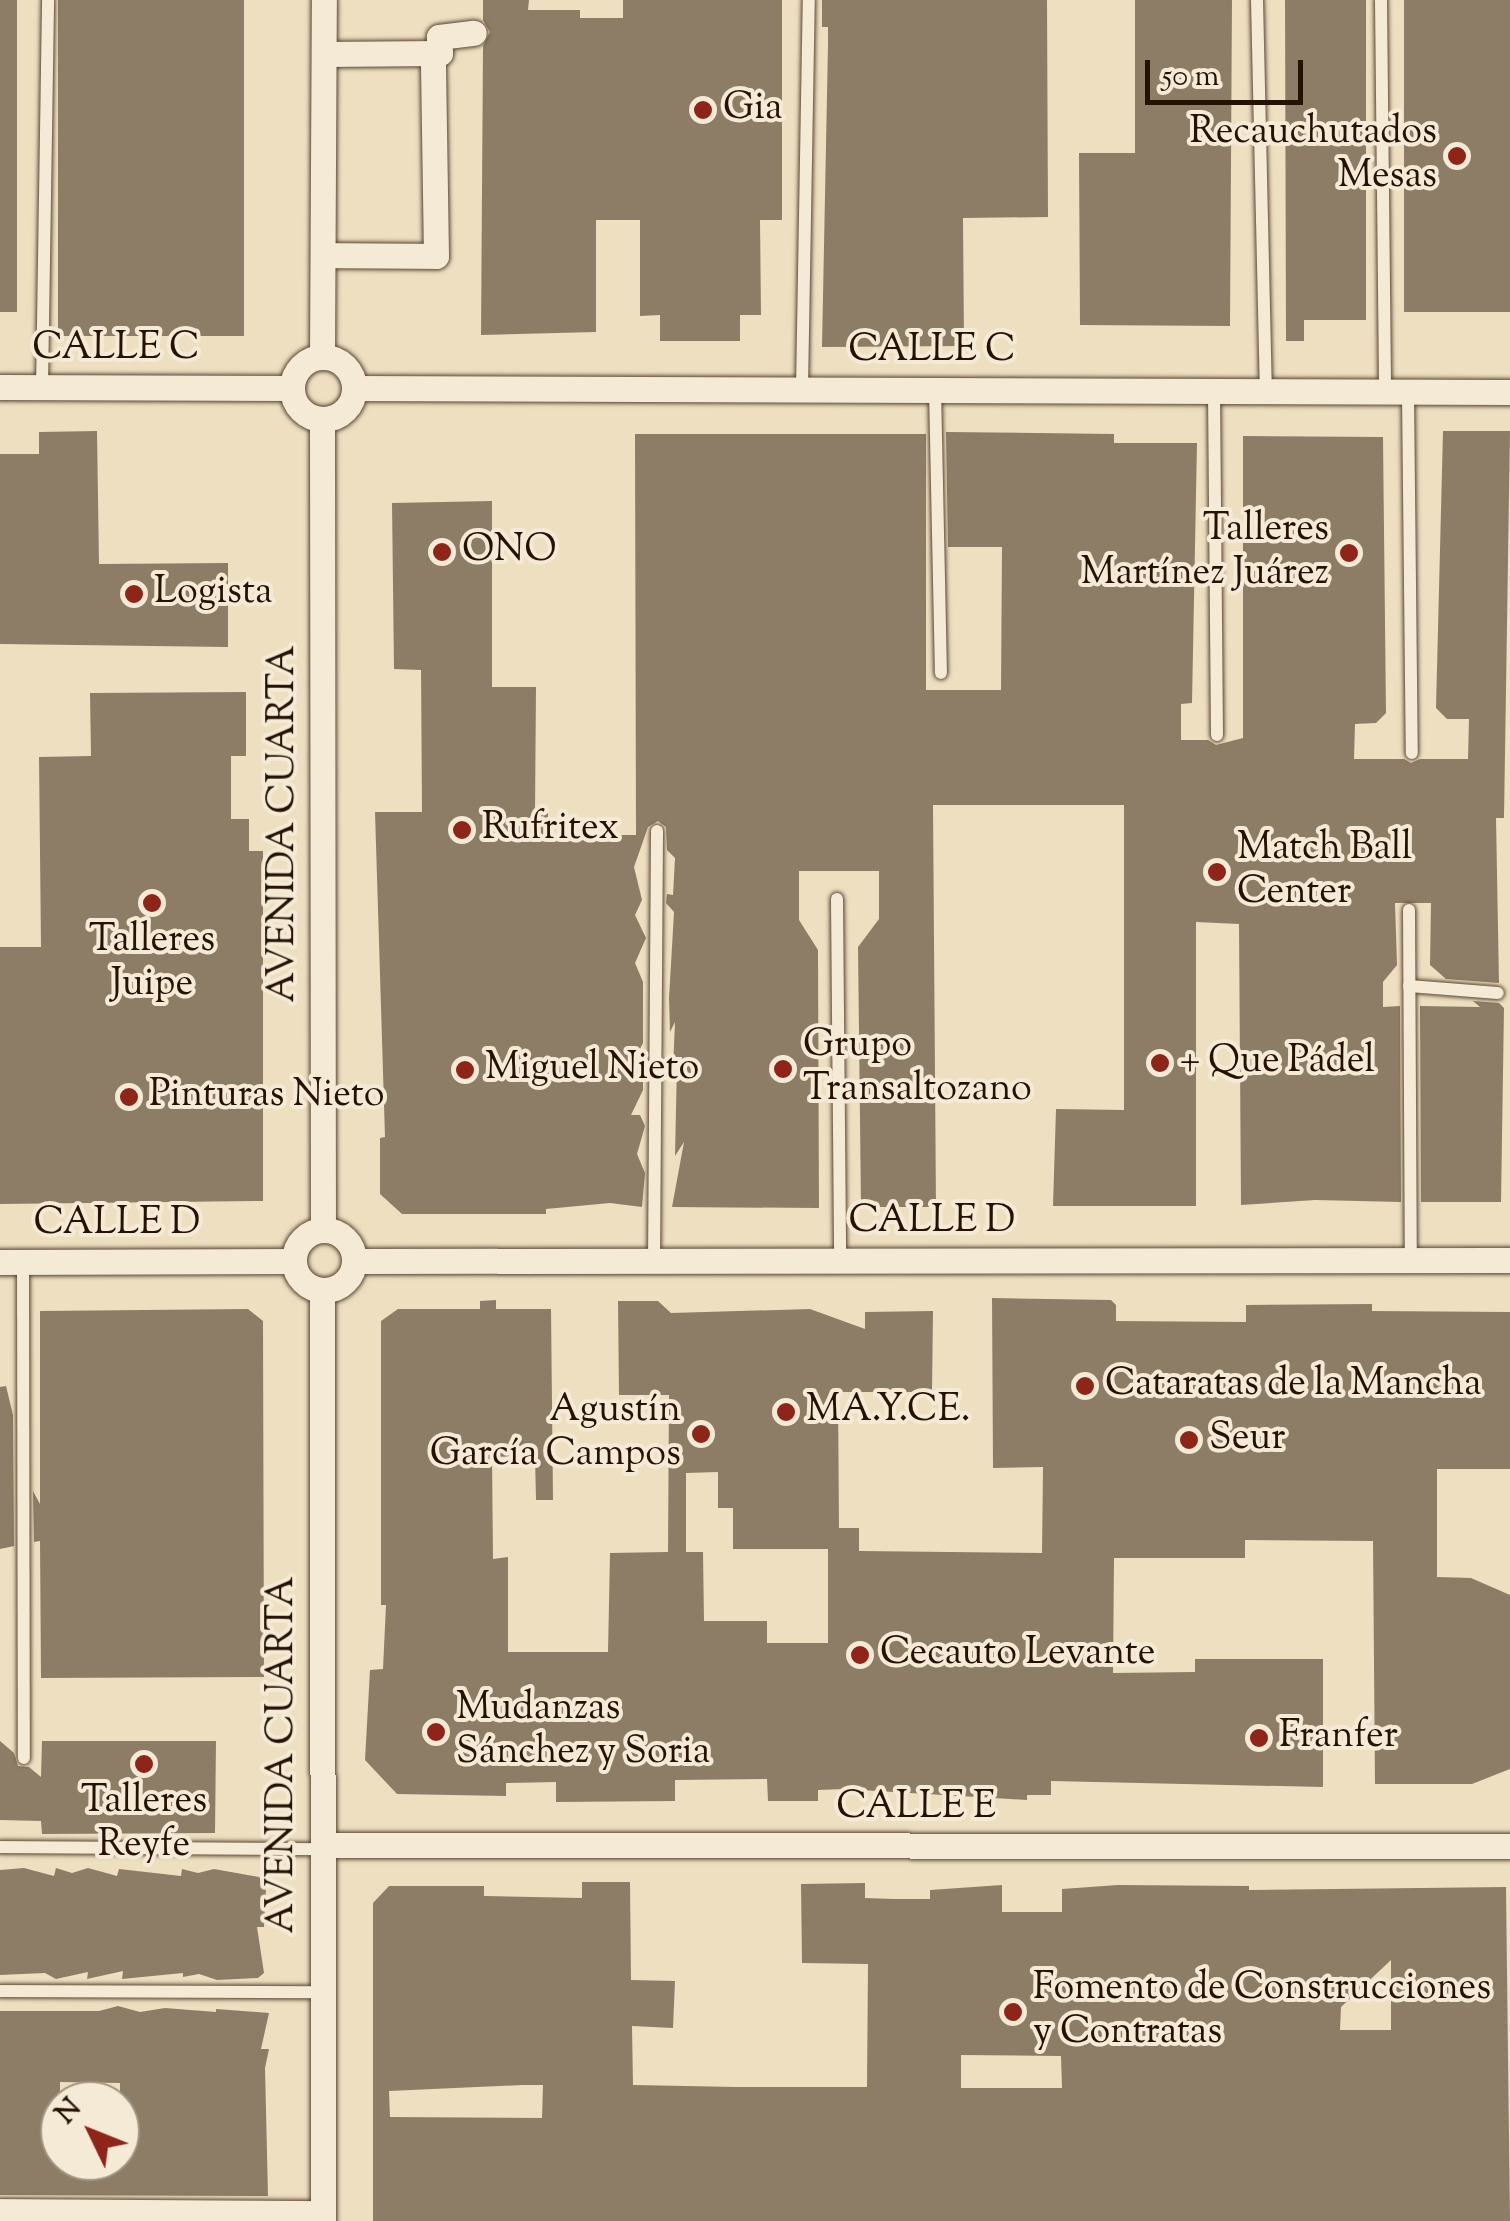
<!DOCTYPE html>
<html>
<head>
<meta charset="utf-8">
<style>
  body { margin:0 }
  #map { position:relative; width:1510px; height:2221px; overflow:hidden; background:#eedfc0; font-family:"Sorts Mill Goudy",serif }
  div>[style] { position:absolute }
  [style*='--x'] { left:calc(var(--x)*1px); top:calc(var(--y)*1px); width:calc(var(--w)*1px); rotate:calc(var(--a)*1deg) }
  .building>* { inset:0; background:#8e7d66; transform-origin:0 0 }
  .roads { filter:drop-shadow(0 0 2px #584533) drop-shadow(0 0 2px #584533) }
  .service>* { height:12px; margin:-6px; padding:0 6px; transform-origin:6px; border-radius:6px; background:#f4ead6 }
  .minor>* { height:25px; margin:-12.5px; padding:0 12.5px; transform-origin:12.5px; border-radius:12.5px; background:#f4ead6 }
  .minor>.ring { margin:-12.5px; padding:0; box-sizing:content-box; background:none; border:25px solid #f4ead6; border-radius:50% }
  .dots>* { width:28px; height:28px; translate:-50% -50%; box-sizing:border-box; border:5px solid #f4ead6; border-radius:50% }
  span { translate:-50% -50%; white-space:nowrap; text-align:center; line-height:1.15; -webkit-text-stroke:8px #f4ead6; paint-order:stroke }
  .poi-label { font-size:38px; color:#261204 }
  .left { translate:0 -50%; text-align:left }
  .right { translate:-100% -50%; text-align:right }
  .street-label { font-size:38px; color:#261204 }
  .north { position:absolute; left:40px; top:2081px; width:100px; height:100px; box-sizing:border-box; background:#f4ead6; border:2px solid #a29482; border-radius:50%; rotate:313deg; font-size:28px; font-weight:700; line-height:40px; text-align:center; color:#261204 }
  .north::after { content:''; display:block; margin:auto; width:35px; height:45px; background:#8f2418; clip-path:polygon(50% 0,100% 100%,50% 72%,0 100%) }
  .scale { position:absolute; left:1145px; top:60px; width:158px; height:45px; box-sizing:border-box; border:5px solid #261204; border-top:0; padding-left:12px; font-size:30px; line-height:35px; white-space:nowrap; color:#261204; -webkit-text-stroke:8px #f4ead6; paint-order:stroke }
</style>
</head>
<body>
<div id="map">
  <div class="building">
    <div style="left:0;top:0;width:17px;height:312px"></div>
    <div style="left:58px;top:0;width:186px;height:336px"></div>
    <div style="clip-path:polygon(483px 0,529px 0,528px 10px,580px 10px,580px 18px,623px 18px,623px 0,782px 0,782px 220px,760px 220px,761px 315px,740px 315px,740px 341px,660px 341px,660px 315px,640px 316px,640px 220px,596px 220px,596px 332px,481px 335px,483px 46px,490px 32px,483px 20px)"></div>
    <div style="clip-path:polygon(822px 0,1047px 0,1048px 217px,963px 218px,964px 346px,822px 347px,828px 44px,828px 27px,822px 27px)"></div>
    <div style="clip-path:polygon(1135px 0,1232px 0,1230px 326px,1080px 325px,1079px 153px,1135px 153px)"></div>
    <div style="clip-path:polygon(1285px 0,1366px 0,1366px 320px,1304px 320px,1304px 341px,1286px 341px)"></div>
    <div style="left:1404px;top:0;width:106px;height:312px"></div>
    <div style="clip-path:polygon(97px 431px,99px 564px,228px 563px,228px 647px,0 644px,0 454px,39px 454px,39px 432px)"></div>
    <div style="clip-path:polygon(1443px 431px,1510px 431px,1504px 818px,1496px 818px,1499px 983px,1446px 979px,1430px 965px,1431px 903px,1395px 903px,1397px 965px,1383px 982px,1383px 1007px,1400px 1006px,1401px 1202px,1315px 1200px,1241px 1205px,1239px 924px,1196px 922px,1196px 1206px,1053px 1206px,1056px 1109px,1124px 1110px,1124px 805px,933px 805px,936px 1207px,861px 1207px,858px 947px,879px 919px,879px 871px,799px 871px,799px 920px,818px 950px,819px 1208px,672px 1207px,684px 1142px,675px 1156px,677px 1063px,673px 1069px,675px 1022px,670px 1032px,669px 998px,674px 912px,666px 903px,667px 894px,673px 895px,675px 858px,667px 850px,666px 827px,658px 821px,648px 827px,634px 867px,642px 900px,635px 915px,646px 938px,635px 963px,643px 982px,643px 1043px,635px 1058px,643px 1073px,643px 1090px,631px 1115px,640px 1115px,645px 1126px,637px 1154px,645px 1173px,642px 1207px,610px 1203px,546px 1209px,546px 1214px,402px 1214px,380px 1194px,380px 1138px,385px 1137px,375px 812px,422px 812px,421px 670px,394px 669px,392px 503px,492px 501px,492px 687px,536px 687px,535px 813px,548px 813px,548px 835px,636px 835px,635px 434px,926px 434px,926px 690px,1001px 690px,1002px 547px,948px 547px,946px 432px,1114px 434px,1114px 443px,1197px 443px,1192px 703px,1181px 704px,1181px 740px,1208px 740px,1216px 745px,1243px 738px,1243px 436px,1383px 437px,1386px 713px,1376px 723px,1355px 724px,1354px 759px,1404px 759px,1411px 763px,1420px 759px,1468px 759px,1469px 719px,1447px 719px,1436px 708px)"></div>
    <div style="clip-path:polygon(246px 692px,246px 756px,231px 756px,231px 819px,249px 819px,249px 851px,263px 851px,263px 1201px,0 1204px,0 947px,41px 947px,39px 757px,91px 756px,90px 693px)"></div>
    <div style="clip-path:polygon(1473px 1001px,1499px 1003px,1504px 1008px,1501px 1202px,1421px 1202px,1420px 1006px,1480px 1007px)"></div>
    <div style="clip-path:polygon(evenodd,992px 1298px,1111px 1300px,1116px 1305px,1116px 1321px,1246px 1322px,1246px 1305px,1372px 1304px,1372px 1311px,1510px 1312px,1510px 1469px,1437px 1469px,1437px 1577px,1471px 1578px,1510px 1595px,1510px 1769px,1472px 1784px,1375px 1784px,1373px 1541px,1245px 1540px,1245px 1558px,1114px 1558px,1113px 1673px,1195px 1672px,1195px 1659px,1323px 1659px,1323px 1787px,1051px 1781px,1051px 1795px,1027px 1795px,1027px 1800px,844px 1789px,818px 1790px,818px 1801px,768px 1801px,767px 1779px,675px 1780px,675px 1801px,556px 1802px,556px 1782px,506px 1783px,506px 1796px,397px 1794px,365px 1760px,370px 1670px,383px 1669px,386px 1605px,381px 1605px,381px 1321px,398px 1309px,480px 1309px,480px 1301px,496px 1300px,496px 1309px,551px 1309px,553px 1500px,536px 1500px,535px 1456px,492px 1457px,493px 1559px,508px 1557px,508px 1652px,608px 1652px,610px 1553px,668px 1552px,669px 1395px,619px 1395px,618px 1301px,658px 1301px,671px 1313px,810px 1309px,865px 1329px,865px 1312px,933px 1311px,932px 1392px,838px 1392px,839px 1528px,859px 1528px,859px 1551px,1042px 1553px,1043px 1467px,993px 1468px,992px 1298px,718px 1472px,718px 1508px,733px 1508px,733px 1549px,828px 1549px,828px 1643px,767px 1643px,767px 1621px,704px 1621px,703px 1552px,686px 1552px,686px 1473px,718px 1472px)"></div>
    <div style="clip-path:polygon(248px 1309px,263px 1321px,264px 1677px,41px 1678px,40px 1541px,34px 1542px,33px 1491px,40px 1504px,40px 1311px)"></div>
    <div style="clip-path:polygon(6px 1386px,13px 1415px,14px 1546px,0 1549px,0 1387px)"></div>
    <div style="clip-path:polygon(0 1741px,14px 1753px,18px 1766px,29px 1767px,41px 1777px,42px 1741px,216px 1741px,215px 1833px,42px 1834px,41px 1821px,0 1820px)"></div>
    <div style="clip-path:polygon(24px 1868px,54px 1876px,56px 1868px,72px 1873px,88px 1868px,117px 1876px,119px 1869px,181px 1876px,182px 1869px,198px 1873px,214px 1869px,259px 1877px,266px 1888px,264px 1927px,257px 1927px,264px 1973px,258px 1978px,217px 1980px,199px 1974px,183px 1977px,183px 1973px,122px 1979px,123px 1971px,87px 1979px,88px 1972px,56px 1979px,45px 1973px,0 1975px,0 1870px)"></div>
    <div style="clip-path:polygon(evenodd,582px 1882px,630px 1882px,631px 1980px,675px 1981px,673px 2028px,632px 2026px,633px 2085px,737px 2087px,867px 2087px,868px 1964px,802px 1963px,801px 1884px,865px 1883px,865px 1898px,894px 1899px,930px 1899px,930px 1890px,1002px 1885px,1002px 1912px,1062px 1912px,1062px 1889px,1118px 1885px,1249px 1886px,1249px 1890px,1506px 1887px,1510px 2221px,373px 2221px,373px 1903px,389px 1886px,484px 1886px,484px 1896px,582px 1898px,582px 1882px,1391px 1960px,1391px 2030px,1340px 2030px,1341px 2007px,1391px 1960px,582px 1882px,961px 2055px,1061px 2056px,1062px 2088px,961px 2088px,961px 2055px,582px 1882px,522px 2085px,543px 2085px,542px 2118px,390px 2117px,389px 2091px,522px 2085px)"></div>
    <div style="clip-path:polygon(evenodd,118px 2006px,140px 2012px,165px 2008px,216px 2012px,216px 2009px,269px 2013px,261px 2049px,269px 2049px,265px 2068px,268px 2196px,0 2195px,0 2011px,99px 2011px,118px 2006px,60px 2082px,120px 2083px,120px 2161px,60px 2161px,60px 2082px)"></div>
  </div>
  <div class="roads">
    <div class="service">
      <div style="--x:1257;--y:0;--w:391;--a:88.7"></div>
      <div style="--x:1381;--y:0;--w:392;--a:89.4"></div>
      <div style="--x:42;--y:387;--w:387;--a:-89.1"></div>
      <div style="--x:802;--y:388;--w:388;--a:-89"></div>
      <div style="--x:935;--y:389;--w:284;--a:88.8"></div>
      <div style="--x:1214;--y:391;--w:344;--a:89.5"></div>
      <div style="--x:1408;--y:393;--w:360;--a:89.4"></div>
      <div style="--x:837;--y:899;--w:362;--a:89.5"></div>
      <div style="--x:1409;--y:910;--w:350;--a:89.7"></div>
      <div style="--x:1409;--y:986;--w:89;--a:4.5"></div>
      <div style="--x:23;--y:1262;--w:496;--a:89.9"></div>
      <div style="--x:654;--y:1262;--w:431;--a:-89.6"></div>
      <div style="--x:0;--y:1847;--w:322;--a:0.4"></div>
      <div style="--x:0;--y:1991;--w:320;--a:0.2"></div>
    </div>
    <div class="minor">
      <div style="--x:324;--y:54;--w:116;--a:-0.5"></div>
      <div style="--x:440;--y:53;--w:16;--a:-94"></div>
      <div style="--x:439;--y:37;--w:35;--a:-7"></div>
      <div style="--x:323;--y:255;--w:113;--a:0.5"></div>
      <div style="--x:436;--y:256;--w:202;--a:-90.9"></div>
      <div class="ring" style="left:292px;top:357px;width:37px;height:37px"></div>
      <div style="--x:322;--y:357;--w:357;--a:-89.7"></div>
      <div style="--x:0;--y:387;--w:291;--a:0.2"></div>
      <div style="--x:354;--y:388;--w:1156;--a:0.2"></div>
      <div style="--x:322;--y:419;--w:811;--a:89.93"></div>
      <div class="ring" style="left:294px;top:1230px;width:35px;height:35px"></div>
      <div style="--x:354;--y:1261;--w:1156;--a:-0.05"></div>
      <div style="--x:0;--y:1262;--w:293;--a:-0.2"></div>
      <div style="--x:322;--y:1290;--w:931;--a:89.94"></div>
      <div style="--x:323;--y:1845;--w:1187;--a:0.05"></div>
      <div style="--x:0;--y:2211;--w:323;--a:0.4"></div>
    </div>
  </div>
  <div class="dots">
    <div style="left:703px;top:110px;background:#8f2418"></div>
    <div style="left:1457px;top:156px;background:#8f2418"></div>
    <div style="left:442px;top:552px;background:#8f2418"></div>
    <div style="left:1349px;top:553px;background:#8f2418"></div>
    <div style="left:134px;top:594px;background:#8f2418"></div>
    <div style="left:462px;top:830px;background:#8f2418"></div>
    <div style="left:1217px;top:872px;background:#8f2418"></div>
    <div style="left:152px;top:903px;background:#8f2418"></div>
    <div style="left:1160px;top:1063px;background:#8f2418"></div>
    <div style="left:783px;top:1069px;background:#8f2418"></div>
    <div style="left:465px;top:1070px;background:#8f2418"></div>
    <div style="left:129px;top:1097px;background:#8f2418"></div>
    <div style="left:1085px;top:1386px;background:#8f2418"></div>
    <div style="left:786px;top:1412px;background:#8f2418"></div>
    <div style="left:701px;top:1434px;background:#8f2418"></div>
    <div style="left:1189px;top:1440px;background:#8f2418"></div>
    <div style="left:860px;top:1655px;background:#8f2418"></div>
    <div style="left:436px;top:1732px;background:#8f2418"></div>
    <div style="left:1259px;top:1738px;background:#8f2418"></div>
    <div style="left:144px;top:1764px;background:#8f2418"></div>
    <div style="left:1013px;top:2012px;background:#8f2418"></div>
  </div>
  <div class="poi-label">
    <span class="left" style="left:723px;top:110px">Gia</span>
    <span class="right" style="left:1437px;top:156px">Recauchutados<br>Mesas</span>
    <span class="right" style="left:1329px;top:553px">Talleres<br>Martínez Juárez</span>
    <span class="left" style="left:462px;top:552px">ONO</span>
    <span class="left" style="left:154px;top:594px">Logista</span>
    <span class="left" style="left:482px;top:830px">Rufritex</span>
    <span class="left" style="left:1237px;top:872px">Match Ball<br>Center</span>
    <span style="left:152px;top:964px">Talleres<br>Juipe</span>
    <span class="left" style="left:803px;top:1069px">Grupo<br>Transaltozano</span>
    <span class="left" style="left:1180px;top:1063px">+ Que Pádel</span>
    <span class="left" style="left:485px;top:1070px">Miguel Nieto</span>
    <span class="left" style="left:149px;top:1097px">Pinturas Nieto</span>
    <span class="left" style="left:1105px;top:1386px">Cataratas de la Mancha</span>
    <span class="right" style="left:681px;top:1434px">Agustín<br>García Campos</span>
    <span class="left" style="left:806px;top:1412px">MA.Y.CE.</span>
    <span class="left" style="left:1209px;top:1440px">Seur</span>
    <span class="left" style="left:880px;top:1655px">Cecauto Levante</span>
    <span class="left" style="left:456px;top:1732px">Mudanzas<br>Sánchez y Soria</span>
    <span class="left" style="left:1279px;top:1738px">Franfer</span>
    <span style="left:144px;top:1825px">Talleres<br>Reyfe</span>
    <span class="left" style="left:1033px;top:2012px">Fomento de Construcciones<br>y Contratas</span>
  </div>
  <div class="street-label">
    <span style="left:116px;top:350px">CALLE C</span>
    <span style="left:932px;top:352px">CALLE C</span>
    <span style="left:285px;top:824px;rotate:-90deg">AVENIDA CUARTA</span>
    <span style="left:932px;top:1223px">CALLE D</span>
    <span style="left:117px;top:1225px">CALLE D</span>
    <span style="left:284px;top:1755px;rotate:-90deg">AVENIDA CUARTA</span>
    <span style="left:916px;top:1809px">CALLE E</span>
  </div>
  <div class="north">N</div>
  <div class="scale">50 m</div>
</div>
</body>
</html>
